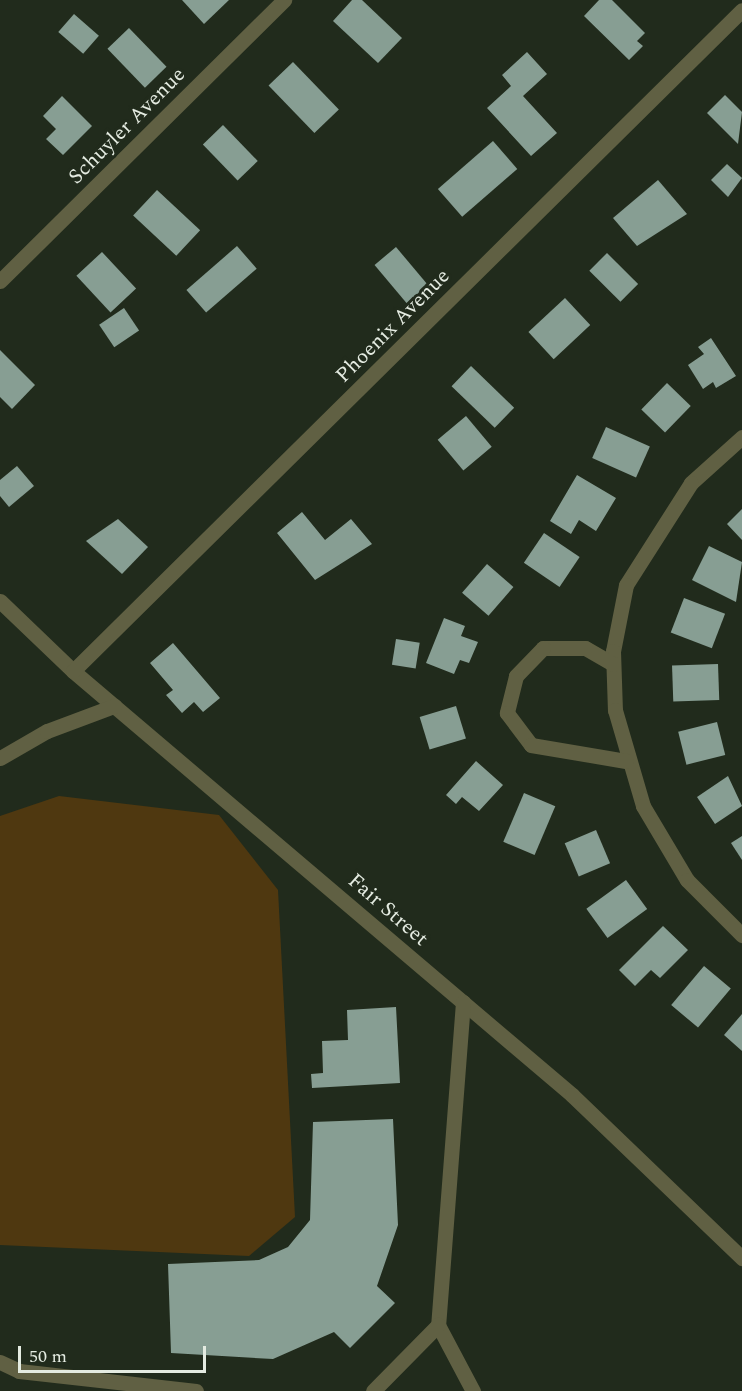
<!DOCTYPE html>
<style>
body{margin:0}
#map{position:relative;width:742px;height:1391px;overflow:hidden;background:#212b1c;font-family:Spectral,serif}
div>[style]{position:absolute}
.green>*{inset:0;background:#4f3810}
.building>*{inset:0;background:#879e93;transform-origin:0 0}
.minor>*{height:15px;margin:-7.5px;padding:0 7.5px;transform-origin:7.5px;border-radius:7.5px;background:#606043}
span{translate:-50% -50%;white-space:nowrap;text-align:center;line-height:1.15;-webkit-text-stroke:6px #212b1c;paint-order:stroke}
.street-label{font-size:21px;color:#e4ebe1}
.scale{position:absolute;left:18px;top:1346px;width:188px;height:27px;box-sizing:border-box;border:3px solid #e4ebe1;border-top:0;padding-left:8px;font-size:18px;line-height:21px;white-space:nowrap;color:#e4ebe1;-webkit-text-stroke:4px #212b1c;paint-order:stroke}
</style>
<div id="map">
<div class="green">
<div style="clip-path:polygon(59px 796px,219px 815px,278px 890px,295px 1217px,249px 1256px,0 1245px,0 816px)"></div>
</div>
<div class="building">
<div style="clip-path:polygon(182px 0,229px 0,204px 24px)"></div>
<div style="clip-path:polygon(352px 0,362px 0,402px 38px,378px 63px,333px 21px)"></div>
<div style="clip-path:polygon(599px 0,612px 0,645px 33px,637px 41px,643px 46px,629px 60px,584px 16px)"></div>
<div style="left:74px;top:14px;width:33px;height:24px;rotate:41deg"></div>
<div style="left:129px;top:28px;width:54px;height:30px;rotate:46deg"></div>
<div style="clip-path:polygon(527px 52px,547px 74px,523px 96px,557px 133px,531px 156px,487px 108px,511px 86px,502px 75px)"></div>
<div style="left:293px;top:62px;width:66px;height:34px;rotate:46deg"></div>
<div style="clip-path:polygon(725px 95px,742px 112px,738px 144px,707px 113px)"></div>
<div style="clip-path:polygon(62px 96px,92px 126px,63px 155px,46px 139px,56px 129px,43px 116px)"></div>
<div style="left:223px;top:125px;width:50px;height:28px;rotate:46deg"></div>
<div style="left:493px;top:141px;width:37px;height:73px;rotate:49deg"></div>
<div style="clip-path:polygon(727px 164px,742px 178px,728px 197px,711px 180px)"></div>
<div style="clip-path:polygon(658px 180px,687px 214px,637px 246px,613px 218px)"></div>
<div style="left:157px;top:190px;width:59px;height:35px;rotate:43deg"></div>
<div style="left:237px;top:246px;width:30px;height:67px;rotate:49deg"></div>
<div style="left:396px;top:247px;width:50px;height:28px;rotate:50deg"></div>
<div style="left:102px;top:252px;width:50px;height:35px;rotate:47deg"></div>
<div style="left:607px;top:253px;width:44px;height:25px;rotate:45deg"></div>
<div style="left:565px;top:298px;width:37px;height:50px;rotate:47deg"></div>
<div style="left:124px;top:308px;width:27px;height:30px;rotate:56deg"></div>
<div style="clip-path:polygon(711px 338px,736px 376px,716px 388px,713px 382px,703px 389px,688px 365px,704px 354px,698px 347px)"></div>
<div style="clip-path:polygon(0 350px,35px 385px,12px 409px,0 397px)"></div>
<div style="left:471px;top:366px;width:60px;height:28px;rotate:44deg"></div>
<div style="left:667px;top:383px;width:33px;height:37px;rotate:44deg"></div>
<div style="left:466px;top:416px;width:40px;height:37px;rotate:50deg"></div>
<div style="left:606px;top:427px;width:48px;height:34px;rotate:24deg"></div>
<div style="clip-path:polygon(17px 466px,34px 486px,9px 507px,0 496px,0 480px)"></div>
<div style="clip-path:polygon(577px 475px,616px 498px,596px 531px,579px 520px,571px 534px,550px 521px)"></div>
<div style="clip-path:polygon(742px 509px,742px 540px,727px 524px)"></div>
<div style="clip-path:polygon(302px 512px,325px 540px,351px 519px,372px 544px,315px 580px,277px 533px)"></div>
<div style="clip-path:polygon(118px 519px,148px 547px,122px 574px,86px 541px)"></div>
<div style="left:544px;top:533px;width:43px;height:36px;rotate:34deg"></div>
<div style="clip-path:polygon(709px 546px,742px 562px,736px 602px,692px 580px)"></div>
<div style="left:487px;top:564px;width:35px;height:38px;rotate:41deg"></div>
<div style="left:684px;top:598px;width:44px;height:37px;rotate:21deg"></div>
<div style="clip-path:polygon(444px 618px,465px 626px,461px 636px,478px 642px,469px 663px,460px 660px,454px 674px,426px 663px)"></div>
<div style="left:396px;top:639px;width:24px;height:26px;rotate:9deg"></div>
<div style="clip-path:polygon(173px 643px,220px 698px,203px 712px,194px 702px,182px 713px,166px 695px,173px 690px,150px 663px)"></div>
<div style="left:718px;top:664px;width:36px;height:46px;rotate:88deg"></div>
<div style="left:456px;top:706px;width:34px;height:38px;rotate:73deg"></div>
<div style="left:717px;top:722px;width:34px;height:40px;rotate:76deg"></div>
<div style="clip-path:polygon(476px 761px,503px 785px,479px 811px,462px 797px,456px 804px,446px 795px)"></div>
<div style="clip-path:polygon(728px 776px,742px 806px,715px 824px,697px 797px)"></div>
<div style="left:524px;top:793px;width:34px;height:53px;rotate:23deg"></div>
<div style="left:596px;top:830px;width:36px;height:34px;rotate:67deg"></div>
<div style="clip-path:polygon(742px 836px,742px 860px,731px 843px)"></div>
<div style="left:626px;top:880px;width:36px;height:49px;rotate:54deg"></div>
<div style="clip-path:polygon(663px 926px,688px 950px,660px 978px,651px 970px,635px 986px,619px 970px)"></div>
<div style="left:704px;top:966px;width:35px;height:51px;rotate:40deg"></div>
<div style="clip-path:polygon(396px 1007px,400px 1083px,312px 1088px,311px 1074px,323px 1073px,322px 1041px,348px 1040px,347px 1010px)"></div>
<div style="clip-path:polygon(742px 1014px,742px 1051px,724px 1035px)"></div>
<div style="clip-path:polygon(393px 1119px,398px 1225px,377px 1286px,395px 1303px,350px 1348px,334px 1332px,273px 1359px,171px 1353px,168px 1264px,259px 1260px,288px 1247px,310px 1220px,313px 1122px)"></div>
</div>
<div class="minor">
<div style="left:0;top:281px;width:400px;rotate:-44.7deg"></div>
<div style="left:742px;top:437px;width:69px;rotate:138deg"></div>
<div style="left:691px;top:483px;width:121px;rotate:122.5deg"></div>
<div style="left:626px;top:585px;width:67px;rotate:101.1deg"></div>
<div style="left:613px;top:651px;width:59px;rotate:88.1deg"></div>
<div style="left:615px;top:710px;width:100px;rotate:73.7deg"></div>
<div style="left:643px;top:806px;width:86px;rotate:59.3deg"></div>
<div style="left:687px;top:880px;width:78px;rotate:45deg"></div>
<div style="left:0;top:601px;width:101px;rotate:43.8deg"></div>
<div style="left:73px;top:671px;width:655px;rotate:40.35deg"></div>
<div style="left:572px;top:1095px;width:236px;rotate:43.8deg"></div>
<div style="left:613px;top:664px;width:32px;rotate:-150deg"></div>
<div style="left:585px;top:648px;width:42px;rotate:180deg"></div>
<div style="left:543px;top:648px;width:39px;rotate:134deg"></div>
<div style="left:516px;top:676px;width:38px;rotate:104deg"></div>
<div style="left:507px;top:713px;width:40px;rotate:53deg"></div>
<div style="left:531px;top:745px;width:96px;rotate:9.6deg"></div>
<div style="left:73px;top:671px;width:940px;rotate:-44.66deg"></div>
<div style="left:0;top:758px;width:54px;rotate:-29.9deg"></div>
<div style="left:47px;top:731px;width:72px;rotate:-20.5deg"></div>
<div style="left:463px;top:1002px;width:324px;rotate:94.4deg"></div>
<div style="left:438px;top:1325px;width:75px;rotate:62.1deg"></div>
<div style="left:0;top:1362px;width:21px;rotate:25deg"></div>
<div style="left:19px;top:1371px;width:178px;rotate:6.4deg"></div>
<div style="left:373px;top:1391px;width:93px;rotate:-45.4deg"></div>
</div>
<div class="street-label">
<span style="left:127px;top:126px;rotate:-45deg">Schuyler Avenue</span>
<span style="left:393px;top:326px;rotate:-45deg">Phoenix Avenue</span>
<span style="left:388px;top:910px;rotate:41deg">Fair Street</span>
</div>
<div class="scale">50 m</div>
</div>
